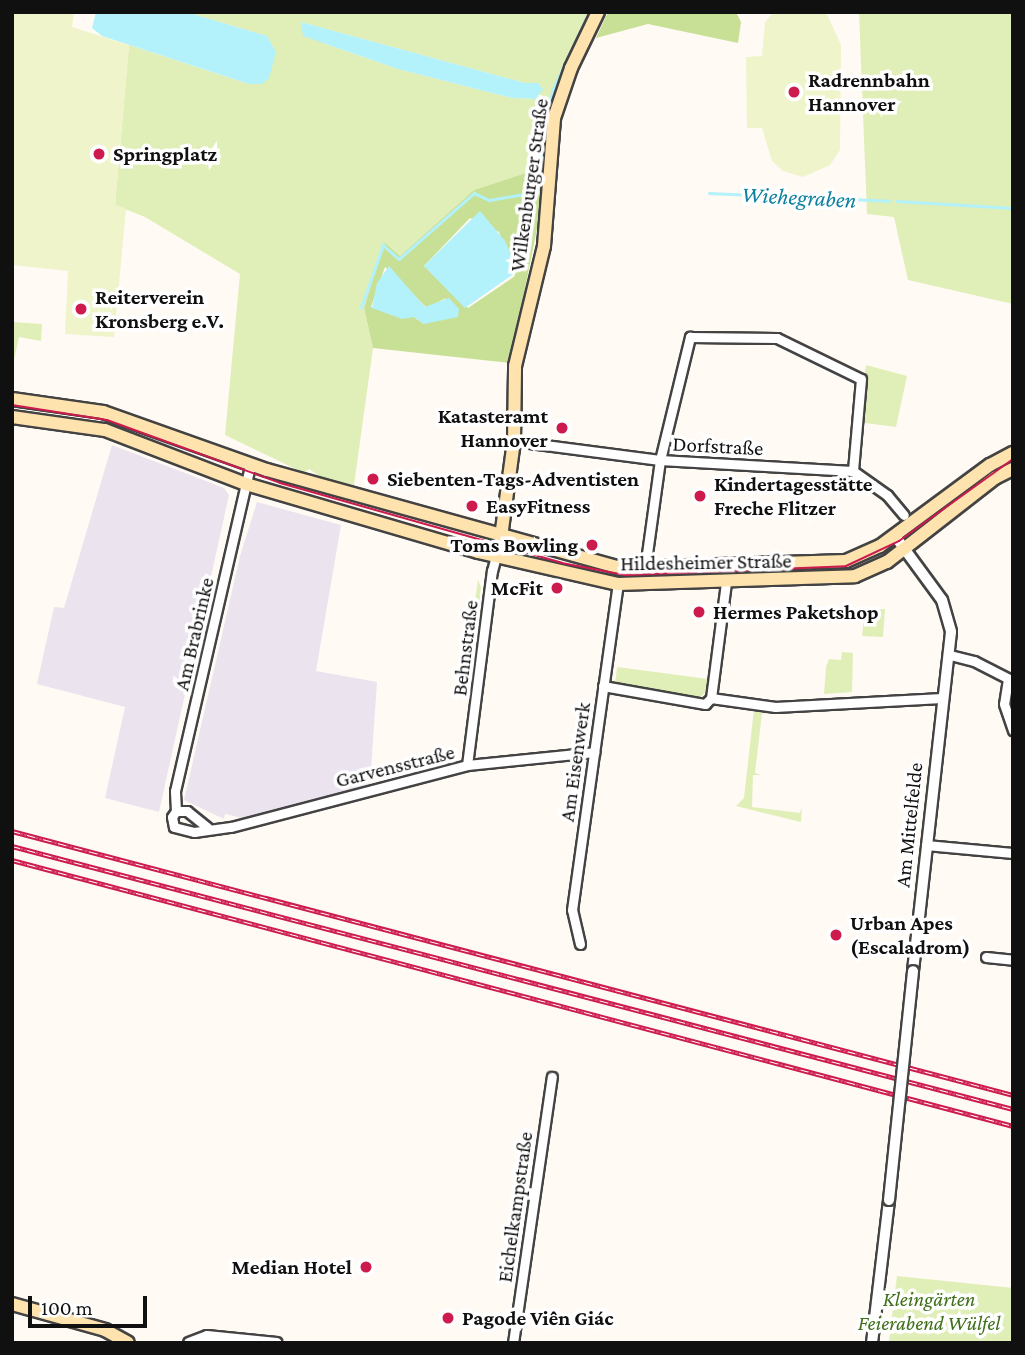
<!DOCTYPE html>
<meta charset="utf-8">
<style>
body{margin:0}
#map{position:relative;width:1025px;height:1355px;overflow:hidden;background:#fffaf3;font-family:"Crimson Pro",serif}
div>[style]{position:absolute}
.industrial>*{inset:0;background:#ebe4ef}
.green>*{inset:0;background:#e0eeb8}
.forest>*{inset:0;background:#c8e096}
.pitch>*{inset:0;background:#eff4cb}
.water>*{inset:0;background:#b3f1fb}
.stream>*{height:2.5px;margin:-1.25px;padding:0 1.25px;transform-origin:1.25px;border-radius:1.25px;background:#b3f1fb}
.roads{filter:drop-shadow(2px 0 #434343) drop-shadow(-2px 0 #434343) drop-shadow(0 2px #434343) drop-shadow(0 -2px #434343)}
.minor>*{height:9px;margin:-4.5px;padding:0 4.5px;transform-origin:4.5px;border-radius:4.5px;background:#fff}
.tertiary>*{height:10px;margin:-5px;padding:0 5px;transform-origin:5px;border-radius:5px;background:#fff}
.secondary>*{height:12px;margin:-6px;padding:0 6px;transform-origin:6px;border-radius:6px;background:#ffe3ae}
.tram>*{height:2px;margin:-1px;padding:0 1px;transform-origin:1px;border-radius:1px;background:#cd1b4d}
.rail>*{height:5px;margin-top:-2.5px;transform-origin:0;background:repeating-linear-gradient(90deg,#fff 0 8px,#cd1b4d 0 16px);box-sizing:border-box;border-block:2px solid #cd1b4d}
.bridges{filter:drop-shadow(2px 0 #434343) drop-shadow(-2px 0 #434343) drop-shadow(0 2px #434343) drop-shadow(0 -2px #434343)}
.tertiary-bridge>*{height:10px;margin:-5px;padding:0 5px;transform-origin:5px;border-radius:5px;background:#fff}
.dots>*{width:19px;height:19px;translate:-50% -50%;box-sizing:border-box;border:4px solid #fff;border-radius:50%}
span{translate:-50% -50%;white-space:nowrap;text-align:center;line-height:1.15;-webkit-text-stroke:7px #fff;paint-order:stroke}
.poi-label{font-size:21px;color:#101010;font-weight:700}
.left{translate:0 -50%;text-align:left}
.right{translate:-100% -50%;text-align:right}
.street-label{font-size:21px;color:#101010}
.park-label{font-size:21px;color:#3f6f19;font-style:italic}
.water-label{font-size:23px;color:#0d819e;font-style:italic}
.frame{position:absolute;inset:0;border:14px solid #101010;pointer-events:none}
.scale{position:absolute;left:28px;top:1296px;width:119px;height:32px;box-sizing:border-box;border:4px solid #101010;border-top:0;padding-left:9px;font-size:21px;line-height:24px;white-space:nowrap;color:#101010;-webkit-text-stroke:5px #fff;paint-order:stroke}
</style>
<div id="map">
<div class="industrial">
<div style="clip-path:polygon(112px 445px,224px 488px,229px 495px,159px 812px,105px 798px,125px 707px,37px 684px,54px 607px,64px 608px)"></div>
<div style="clip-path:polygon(257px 502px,341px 525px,316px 671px,377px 682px,370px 784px,266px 814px,242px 818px,225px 814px,224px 819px,184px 800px,240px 556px)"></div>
</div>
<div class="green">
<div style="clip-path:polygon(evenodd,186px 12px,598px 12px,584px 39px,544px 167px,474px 190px,400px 256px,384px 242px,364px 308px,373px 348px,354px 485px,322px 478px,309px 469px,304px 473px,225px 435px,240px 274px,145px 217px,115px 205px,129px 45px,249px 84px,267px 36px,186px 12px,301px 22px,525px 83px,538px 83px,542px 89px,536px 99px,512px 98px,398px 69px,326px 44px,301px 22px)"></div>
<div style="clip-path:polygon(859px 12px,1013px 12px,1013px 304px,908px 280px,894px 217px,867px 214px)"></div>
<div style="clip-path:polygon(12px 322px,42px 324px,41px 341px,19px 337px,14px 360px)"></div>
<div style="clip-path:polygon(866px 365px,907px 376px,896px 427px,857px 422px)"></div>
<div style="clip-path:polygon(478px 580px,481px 587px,472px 673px,461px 673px,458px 670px,465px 670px)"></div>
<div style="clip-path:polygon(885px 609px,883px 637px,862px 636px,865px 610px)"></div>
<div style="clip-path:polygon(842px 652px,853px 653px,852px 692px,824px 694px,826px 667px,829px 659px,841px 660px)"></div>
<div style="clip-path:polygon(617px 667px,708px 679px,706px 691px,698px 700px,615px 686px)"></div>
<div style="clip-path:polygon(754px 709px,773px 714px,762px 713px,755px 773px,761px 775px,753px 775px,752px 807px,800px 813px,802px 807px,801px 822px,736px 806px,744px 798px)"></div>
<div style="clip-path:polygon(897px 1276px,1013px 1288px,1013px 1343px,889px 1341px)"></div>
</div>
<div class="forest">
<div style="clip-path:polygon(608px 12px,736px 12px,741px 22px,738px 43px,648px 24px,596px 38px)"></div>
<div style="clip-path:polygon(evenodd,544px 167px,540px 214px,510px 363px,373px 348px,364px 308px,384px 242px,400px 256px,474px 190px,544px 167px,470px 218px,499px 232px,515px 276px,468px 308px,424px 266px,470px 218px,544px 167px,385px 267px,427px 308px,446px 298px,424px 324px,414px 317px,371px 307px,385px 267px)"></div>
</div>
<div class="pitch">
<div style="clip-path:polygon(12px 12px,74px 12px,72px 27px,129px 45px,115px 205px,126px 209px,114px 337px,65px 334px,68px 271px,12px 265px)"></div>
<div style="clip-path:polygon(774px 12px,826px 12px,841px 45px,840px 150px,830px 165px,803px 177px,783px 171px,772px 161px,762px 128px,747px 128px,746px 57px,762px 56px,765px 22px)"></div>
</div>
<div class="water">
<div style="clip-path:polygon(96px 12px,186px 12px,267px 36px,276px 52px,269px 78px,262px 84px,249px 84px,102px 36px,92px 28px)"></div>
<div style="clip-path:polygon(301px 22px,525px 83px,538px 83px,543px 89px,536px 99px,512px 98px,398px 69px,303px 36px)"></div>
<div style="clip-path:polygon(480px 211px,505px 241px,518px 271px,465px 308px,424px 266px)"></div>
<div style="clip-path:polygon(389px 266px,425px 307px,449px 298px,459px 309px,458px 317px,424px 324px,414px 317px,402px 319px,372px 308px,377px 283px)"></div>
</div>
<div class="stream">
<div style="left:535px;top:192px;width:102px;rotate:-80.4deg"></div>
<div style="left:552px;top:91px;width:87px;rotate:-64.9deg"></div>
<div style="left:709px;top:193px;width:180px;rotate:2.5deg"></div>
<div style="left:897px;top:201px;width:116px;rotate:3.5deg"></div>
<div style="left:361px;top:308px;width:67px;rotate:-70.8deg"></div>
<div style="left:383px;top:245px;width:21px;rotate:41deg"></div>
<div style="left:399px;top:259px;width:100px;rotate:-41.3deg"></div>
<div style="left:474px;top:193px;width:17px;rotate:25deg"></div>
<div style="left:489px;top:200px;width:54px;rotate:-9.6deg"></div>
</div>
<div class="roads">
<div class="minor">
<div style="left:514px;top:441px;width:147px;rotate:7.4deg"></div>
<div style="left:660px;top:460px;width:193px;rotate:3.3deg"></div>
<div style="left:853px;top:471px;width:42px;rotate:35.2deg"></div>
<div style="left:887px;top:495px;width:26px;rotate:50deg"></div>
<div style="left:645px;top:568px;width:109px;rotate:-82.1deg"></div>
<div style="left:660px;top:460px;width:127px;rotate:-76.3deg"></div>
<div style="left:690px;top:337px;width:87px;rotate:0.7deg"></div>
<div style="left:777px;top:338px;width:93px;rotate:26deg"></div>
<div style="left:861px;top:379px;width:92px;rotate:95deg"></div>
<div style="left:950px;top:655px;width:25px;rotate:14deg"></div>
<div style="left:974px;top:661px;width:44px;rotate:27.1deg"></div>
<div style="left:1008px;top:679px;width:25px;rotate:99deg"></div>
<div style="left:1004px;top:704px;width:28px;rotate:71deg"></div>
<div style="left:603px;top:686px;width:104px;rotate:10deg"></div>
<div style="left:705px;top:704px;width:8px;rotate:-45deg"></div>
<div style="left:711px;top:698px;width:65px;rotate:8deg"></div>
<div style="left:775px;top:707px;width:167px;rotate:-3.1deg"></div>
<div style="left:711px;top:698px;width:117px;rotate:-82.6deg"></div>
<div style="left:467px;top:765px;width:196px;rotate:-82.7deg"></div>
<div style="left:492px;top:571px;width:35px;rotate:-75deg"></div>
<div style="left:176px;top:811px;width:7px;rotate:124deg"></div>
<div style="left:172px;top:817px;width:10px;rotate:79deg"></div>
<div style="left:174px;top:827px;width:21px;rotate:14deg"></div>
<div style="left:194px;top:832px;width:37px;rotate:-8deg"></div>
<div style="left:231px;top:827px;width:244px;rotate:-14.7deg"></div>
<div style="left:467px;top:765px;width:128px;rotate:-5.8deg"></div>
<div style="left:176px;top:811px;width:20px;rotate:-93deg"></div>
<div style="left:175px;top:791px;width:335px;rotate:-77deg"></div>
<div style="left:176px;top:811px;width:11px"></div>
<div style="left:187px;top:811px;width:26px;rotate:39deg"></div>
<div style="left:926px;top:845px;width:87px;rotate:5.3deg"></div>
<div style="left:580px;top:944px;width:35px;rotate:-103deg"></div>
<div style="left:572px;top:910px;width:329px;rotate:-82deg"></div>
<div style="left:986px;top:957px;width:27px;rotate:6deg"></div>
<div style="left:513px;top:1343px;width:269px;rotate:-81.7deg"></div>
</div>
<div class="tertiary">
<div style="left:895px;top:536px;width:79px;rotate:53.7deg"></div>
<div style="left:942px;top:600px;width:33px;rotate:74deg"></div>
<div style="left:951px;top:632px;width:341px;rotate:96.4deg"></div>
<div style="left:189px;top:1343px;width:19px;rotate:-21deg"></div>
<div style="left:207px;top:1336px;width:70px;rotate:5.7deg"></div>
<div style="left:872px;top:1343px;width:144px;rotate:-83.2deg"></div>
</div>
<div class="secondary">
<div style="left:12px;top:399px;width:92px;rotate:8.1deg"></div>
<div style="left:103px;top:412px;width:174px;rotate:19.5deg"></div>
<div style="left:267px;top:470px;width:367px;rotate:15.5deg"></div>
<div style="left:621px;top:568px;width:225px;rotate:-1.8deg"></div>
<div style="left:846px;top:561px;width:37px;rotate:-24deg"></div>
<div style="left:880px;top:546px;width:137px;rotate:-36.4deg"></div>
<div style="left:990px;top:465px;width:26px;rotate:-28deg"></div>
<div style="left:12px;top:417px;width:94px;rotate:8deg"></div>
<div style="left:105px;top:430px;width:151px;rotate:21deg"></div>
<div style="left:246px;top:484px;width:242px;rotate:16.3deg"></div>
<div style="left:478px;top:552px;width:144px;rotate:12.9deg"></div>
<div style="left:618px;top:584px;width:237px;rotate:-1.9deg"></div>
<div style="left:855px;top:576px;width:35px;rotate:-24deg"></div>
<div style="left:887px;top:562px;width:137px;rotate:-37.9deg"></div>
<div style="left:995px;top:478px;width:20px;rotate:-27deg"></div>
<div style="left:501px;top:537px;width:97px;rotate:-82.3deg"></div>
<div style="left:514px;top:441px;width:75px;rotate:-89.2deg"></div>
<div style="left:515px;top:366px;width:123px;rotate:-76.4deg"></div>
<div style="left:544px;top:246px;width:128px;rotate:-85.5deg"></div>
<div style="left:554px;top:118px;width:53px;rotate:-71.2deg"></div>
<div style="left:571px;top:68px;width:62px;rotate:-64.3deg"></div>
<div style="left:12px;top:1304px;width:97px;rotate:15.6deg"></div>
<div style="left:105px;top:1330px;width:26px;rotate:29deg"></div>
</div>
</div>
<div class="tram">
<div style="left:12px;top:405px;width:96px;rotate:9deg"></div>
<div style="left:107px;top:420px;width:184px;rotate:20deg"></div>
<div style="left:280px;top:483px;width:293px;rotate:15.8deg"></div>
<div style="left:562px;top:563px;width:64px;rotate:10.8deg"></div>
<div style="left:625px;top:575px;width:221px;rotate:-2.3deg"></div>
<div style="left:846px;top:566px;width:59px;rotate:-25.3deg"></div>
<div style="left:899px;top:541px;width:140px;rotate:-35.7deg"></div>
</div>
<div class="rail">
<div style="left:12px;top:831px;width:1035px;rotate:14.77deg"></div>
<div style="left:12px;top:846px;width:1035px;rotate:14.72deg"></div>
<div style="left:12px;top:860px;width:1036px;rotate:14.88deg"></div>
</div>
<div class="bridges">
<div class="tertiary-bridge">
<div style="left:889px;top:1200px;width:230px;rotate:-84deg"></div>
</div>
</div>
<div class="dots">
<div style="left:794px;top:92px;background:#cd1b4d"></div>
<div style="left:99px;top:154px;background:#cd1b4d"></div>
<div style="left:81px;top:309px;background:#cd1b4d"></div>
<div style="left:562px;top:428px;background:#cd1b4d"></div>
<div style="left:373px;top:479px;background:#cd1b4d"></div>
<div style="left:700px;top:496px;background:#cd1b4d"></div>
<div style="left:472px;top:506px;background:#cd1b4d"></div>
<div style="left:592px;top:545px;background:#cd1b4d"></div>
<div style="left:557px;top:588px;background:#cd1b4d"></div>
<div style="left:699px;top:612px;background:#cd1b4d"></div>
<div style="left:836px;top:935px;background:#cd1b4d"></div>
<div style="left:366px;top:1267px;background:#cd1b4d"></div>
<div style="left:448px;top:1318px;background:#cd1b4d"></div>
</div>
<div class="poi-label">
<span class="left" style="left:808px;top:92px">Radrennbahn<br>Hannover</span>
<span class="left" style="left:113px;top:154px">Springplatz</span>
<span class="left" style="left:95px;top:309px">Reiterverein<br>Kronsberg e.V.</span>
<span class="right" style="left:548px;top:428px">Katasteramt<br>Hannover</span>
<span class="left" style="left:387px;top:479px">Siebenten-Tags-Adventisten</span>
<span class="left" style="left:714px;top:496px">Kindertagesstätte<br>Freche Flitzer</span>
<span class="left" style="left:486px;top:506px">EasyFitness</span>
<span class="right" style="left:578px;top:545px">Toms Bowling</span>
<span class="right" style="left:543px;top:588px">McFit</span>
<span class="left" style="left:713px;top:612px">Hermes Paketshop</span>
<span class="left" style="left:850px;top:935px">Urban Apes<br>(Escaladrom)</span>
<span class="right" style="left:352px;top:1267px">Median Hotel</span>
<span class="left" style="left:462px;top:1318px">Pagode Viên Giác</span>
</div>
<div class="street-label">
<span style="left:529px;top:185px;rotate:-82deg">Wilkenburger Straße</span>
<span style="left:718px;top:446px;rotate:3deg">Dorfstraße</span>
<span style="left:706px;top:562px;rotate:-1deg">Hildesheimer Straße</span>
<span style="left:194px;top:634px;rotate:-77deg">Am Brabrinke</span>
<span style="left:465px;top:648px;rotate:-83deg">Behnstraße</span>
<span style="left:575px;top:762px;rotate:-82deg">Am Eisenwerk</span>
<span style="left:395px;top:766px;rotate:-14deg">Garvensstraße</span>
<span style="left:909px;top:825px;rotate:-84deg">Am Mittelfelde</span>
<span style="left:515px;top:1207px;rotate:-82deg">Eichelkampstraße</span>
</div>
<div class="park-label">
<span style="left:929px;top:1311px">Kleingärten<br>Feierabend Wülfel</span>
</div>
<div class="water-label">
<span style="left:799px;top:197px;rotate:3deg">Wiehegraben</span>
</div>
<div class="frame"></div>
<div class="scale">100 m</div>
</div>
